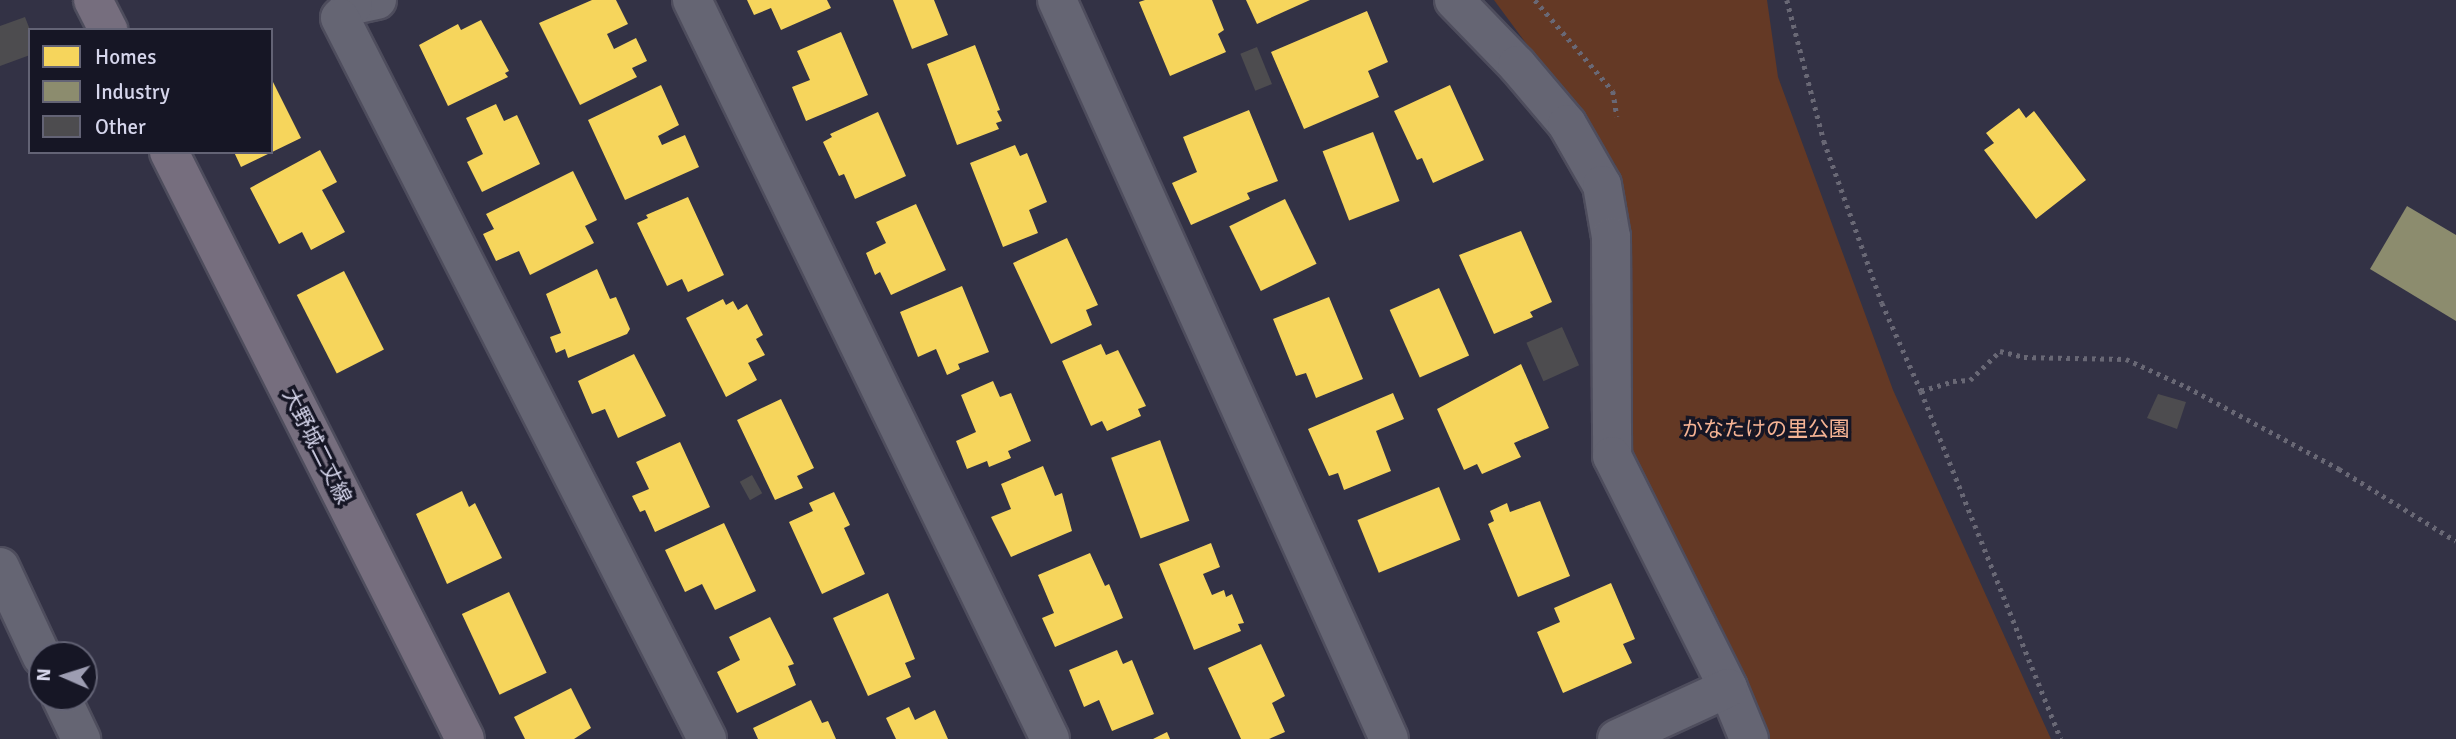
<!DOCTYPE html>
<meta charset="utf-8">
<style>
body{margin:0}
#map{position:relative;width:2456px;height:739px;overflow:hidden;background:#333245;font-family:Signika,"Noto Sans JP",sans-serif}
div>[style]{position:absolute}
.green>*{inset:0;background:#643925}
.homes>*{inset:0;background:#f6d55c;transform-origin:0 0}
.industry>*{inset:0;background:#8c8c6e}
.building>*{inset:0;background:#4d4c4f;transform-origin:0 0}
.path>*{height:4.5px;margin-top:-2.25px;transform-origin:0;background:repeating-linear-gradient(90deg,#696875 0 3.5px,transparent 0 8.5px)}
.roads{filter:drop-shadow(2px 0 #4e4d5d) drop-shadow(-2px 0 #4e4d5d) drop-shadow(0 2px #4e4d5d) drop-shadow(0 -2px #4e4d5d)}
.minor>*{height:38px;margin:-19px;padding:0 19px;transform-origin:19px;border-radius:19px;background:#656573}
.major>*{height:38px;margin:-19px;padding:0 19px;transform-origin:19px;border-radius:19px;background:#766e7e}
span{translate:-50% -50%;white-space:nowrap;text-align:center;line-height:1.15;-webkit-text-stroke:7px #161625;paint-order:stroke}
.park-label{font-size:21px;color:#f5b394}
.street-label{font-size:21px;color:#d6d6ec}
.legend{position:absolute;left:28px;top:28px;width:245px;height:126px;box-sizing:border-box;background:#161625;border:2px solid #636375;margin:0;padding:9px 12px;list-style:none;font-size:21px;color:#d6d6ec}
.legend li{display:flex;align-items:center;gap:14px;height:35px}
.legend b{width:35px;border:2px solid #636375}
.north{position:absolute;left:28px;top:641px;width:70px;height:70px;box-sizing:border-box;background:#161625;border:2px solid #636375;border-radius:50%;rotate:273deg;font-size:19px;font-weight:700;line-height:28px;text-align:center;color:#d6d6ec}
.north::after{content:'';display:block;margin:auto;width:24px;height:32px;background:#9d9db2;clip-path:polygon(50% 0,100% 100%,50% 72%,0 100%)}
</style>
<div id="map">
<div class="green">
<div style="clip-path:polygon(1494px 0,1767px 0,1778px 77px,1893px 390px,2051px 739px,1759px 739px,1632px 455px,1629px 220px,1615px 164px)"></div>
</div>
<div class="homes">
<div style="clip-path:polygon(592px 0,616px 0,628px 24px,607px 34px,614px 49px,636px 38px,647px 61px,632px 68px,637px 77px,580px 105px,539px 23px)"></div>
<div style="clip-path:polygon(747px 0,827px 0,831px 8px,781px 30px,771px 8px,754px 15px)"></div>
<div style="clip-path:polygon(893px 0,934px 0,948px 35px,912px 49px)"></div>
<div style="clip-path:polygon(1145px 0,1212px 0,1224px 30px,1218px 34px,1226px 52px,1170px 76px,1139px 2px)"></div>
<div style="clip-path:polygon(1246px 0,1310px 0,1257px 24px)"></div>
<div style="clip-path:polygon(1367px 11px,1388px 62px,1368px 71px,1379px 97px,1304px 129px,1271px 52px)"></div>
<div style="clip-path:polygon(481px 20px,509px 71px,505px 73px,508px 77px,448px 106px,419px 45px,458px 24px,461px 30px)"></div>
<div style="clip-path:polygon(841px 32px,868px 95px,806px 121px,792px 87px,810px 80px,797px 51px)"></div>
<div style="clip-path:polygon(975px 45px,1000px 110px,997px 111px,1002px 121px,996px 123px,999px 129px,957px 145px,927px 64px)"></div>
<div style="clip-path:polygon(271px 78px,301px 138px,241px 167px,234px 152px,271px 152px)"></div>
<div style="clip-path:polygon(661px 85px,679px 125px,658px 136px,662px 145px,685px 135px,699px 167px,625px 200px,588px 120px)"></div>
<div style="clip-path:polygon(1450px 85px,1484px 160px,1433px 183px,1422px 158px,1417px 160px,1394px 111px)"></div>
<div style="clip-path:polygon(496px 104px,504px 121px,517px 115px,540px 164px,482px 192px,467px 162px,483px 154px,466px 118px)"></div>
<div style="clip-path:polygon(2019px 108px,2026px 118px,2034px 111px,2086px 180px,2036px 219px,1984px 150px,1994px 143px,1986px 133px)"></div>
<div style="clip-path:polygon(1249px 110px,1278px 181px,1247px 193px,1250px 199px,1191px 225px,1172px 183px,1197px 172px,1183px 137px)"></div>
<div style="clip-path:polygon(878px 112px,906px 176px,855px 199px,844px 174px,839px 176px,823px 142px,832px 137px,830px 134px)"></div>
<div style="left:1373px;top:132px;width:74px;height:54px;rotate:69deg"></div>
<div style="clip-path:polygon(1015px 145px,1020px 156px,1027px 153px,1047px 202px,1029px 210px,1038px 233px,1003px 247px,970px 163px)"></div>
<div style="clip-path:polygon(320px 150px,337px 182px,322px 190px,345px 232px,311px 250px,302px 232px,279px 244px,250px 188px)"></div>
<div style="clip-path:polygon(573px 171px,597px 220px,585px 226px,594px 243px,530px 275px,519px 251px,496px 261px,483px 234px,494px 229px,486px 214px)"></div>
<div style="clip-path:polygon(688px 197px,724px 275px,688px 292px,682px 279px,667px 286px,637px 223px,648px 218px,646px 215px)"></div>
<div style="left:1285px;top:199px;width:72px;height:62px;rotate:64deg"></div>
<div style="clip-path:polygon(916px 204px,946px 270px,891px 295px,880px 272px,875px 275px,866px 253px,886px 243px,876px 222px)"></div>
<div style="clip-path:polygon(1521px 231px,1552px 302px,1530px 312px,1533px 317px,1494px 334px,1459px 255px)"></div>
<div style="clip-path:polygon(1067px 238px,1098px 305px,1086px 310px,1092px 325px,1051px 344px,1013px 263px)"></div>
<div style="clip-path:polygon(597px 269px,610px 299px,616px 297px,630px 329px,627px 334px,568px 358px,565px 349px,556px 353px,550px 337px,561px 333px,546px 294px)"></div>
<div style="left:344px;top:271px;width:88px;height:53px;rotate:63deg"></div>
<div style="clip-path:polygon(962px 286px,989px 352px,958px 364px,960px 369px,947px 375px,936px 349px,918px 357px,900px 312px)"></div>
<div style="left:1439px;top:288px;width:74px;height:54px;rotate:66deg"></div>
<div style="clip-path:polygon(1329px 297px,1363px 379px,1316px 398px,1306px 373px,1296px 376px,1273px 319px)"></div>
<div style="clip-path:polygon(723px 299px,726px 305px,733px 301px,738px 310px,747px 304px,763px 335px,756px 339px,765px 355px,748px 363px,757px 380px,726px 397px,686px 318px)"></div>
<div style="clip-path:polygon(1101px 344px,1106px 355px,1118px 350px,1146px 406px,1138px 409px,1141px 416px,1107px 431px,1102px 421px,1091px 426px,1062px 361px)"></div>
<div style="clip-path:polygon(634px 354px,666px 416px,618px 438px,605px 409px,592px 414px,578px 381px)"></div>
<div style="clip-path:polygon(1521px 364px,1549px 428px,1514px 443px,1521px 457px,1482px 474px,1477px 464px,1464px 470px,1437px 409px)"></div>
<div style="clip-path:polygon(993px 381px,1000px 397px,1011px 393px,1031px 441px,1008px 451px,1011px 458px,989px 467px,987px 461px,967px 469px,956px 441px,976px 432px,961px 395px)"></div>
<div style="clip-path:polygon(1393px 393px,1404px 419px,1376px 431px,1391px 471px,1344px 490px,1338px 473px,1329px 476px,1308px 429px)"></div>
<div style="clip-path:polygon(781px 399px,814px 468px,797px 476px,803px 488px,775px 500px,737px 420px)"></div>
<div style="left:1160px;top:440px;width:86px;height:52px;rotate:70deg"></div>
<div style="clip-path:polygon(680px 442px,710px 507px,655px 532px,645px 510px,640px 512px,632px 496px,649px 489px,636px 462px)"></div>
<div style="clip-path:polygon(1043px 466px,1055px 496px,1062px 493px,1072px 531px,1011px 557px,991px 517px,1011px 509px,1001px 484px)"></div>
<div style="left:1439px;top:487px;width:57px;height:88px;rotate:68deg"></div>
<div style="clip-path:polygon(462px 491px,469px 507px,475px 503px,502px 558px,447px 584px,416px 514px)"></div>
<div style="clip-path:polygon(834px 492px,850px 525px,844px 528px,865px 574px,822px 594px,789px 522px,813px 511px,809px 503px)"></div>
<div style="clip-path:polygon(1540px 501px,1570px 576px,1518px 597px,1488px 524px,1494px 521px,1490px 511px,1507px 503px,1510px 512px)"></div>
<div style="clip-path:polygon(724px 523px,756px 591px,715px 610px,702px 584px,685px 592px,665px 550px)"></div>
<div style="clip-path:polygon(1211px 543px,1220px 567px,1203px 574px,1212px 595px,1224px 590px,1226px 597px,1232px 594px,1244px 623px,1238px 624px,1241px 631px,1194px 650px,1159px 564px)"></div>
<div style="clip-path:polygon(1090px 553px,1105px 586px,1109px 584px,1123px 618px,1055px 647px,1042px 618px,1054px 613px,1038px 575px)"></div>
<div style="clip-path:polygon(1611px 583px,1635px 639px,1623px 644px,1632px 663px,1563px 693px,1537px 632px,1560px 622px,1554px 608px)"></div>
<div style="left:509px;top:592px;width:89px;height:52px;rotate:65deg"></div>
<div style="clip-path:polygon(888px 593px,915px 659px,905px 663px,911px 677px,868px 696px,833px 618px)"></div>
<div style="clip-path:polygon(770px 617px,794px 664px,788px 666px,796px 685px,737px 713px,717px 672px,740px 660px,729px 637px)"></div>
<div style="clip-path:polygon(1261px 644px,1285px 696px,1272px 703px,1285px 732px,1269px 739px,1241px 739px,1208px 668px)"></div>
<div style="clip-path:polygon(1117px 650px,1123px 664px,1132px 660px,1154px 714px,1112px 731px,1099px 700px,1084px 707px,1069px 670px)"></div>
<div style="clip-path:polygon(571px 688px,591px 728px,574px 739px,525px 739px,514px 717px)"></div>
<div style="clip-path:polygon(811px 700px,822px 723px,828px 721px,836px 739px,758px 739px,753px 728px)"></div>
<div style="clip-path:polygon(909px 707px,915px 720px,935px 710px,948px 739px,896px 739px,886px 718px)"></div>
<div style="clip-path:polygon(1167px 732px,1170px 739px,1153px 739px)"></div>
</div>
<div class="industry">
<div style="clip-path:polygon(2407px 206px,2456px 235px,2456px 321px,2370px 269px)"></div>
</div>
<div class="building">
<div style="clip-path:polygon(25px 17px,30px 30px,30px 55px,0 66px,0 26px)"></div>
<div style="left:1257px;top:47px;width:40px;height:18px;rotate:68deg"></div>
<div style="left:1562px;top:327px;width:42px;height:39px;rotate:66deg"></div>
<div style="clip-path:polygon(2158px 394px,2186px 402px,2177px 429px,2147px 418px)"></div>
<div style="left:752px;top:475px;width:21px;height:14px;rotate:61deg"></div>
</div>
<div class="path">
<div style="left:1535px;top:0;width:120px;rotate:49.4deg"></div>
<div style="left:1613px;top:91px;width:26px;rotate:81deg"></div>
<div style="left:1787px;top:0;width:146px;rotate:75.3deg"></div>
<div style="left:1824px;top:141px;width:172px;rotate:70.3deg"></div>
<div style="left:1882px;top:303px;width:96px;rotate:66.1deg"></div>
<div style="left:1921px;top:391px;width:34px;rotate:-17deg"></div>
<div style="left:1953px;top:381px;width:17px;rotate:-3deg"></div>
<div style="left:1970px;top:380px;width:42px;rotate:-44deg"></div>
<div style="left:2000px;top:351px;width:25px;rotate:14deg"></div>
<div style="left:2024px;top:357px;width:102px;rotate:1.1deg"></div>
<div style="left:2126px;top:359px;width:67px;rotate:24.7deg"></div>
<div style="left:2187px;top:387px;width:173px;rotate:28.3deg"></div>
<div style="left:2339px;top:469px;width:137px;rotate:31.6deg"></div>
<div style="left:1921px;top:391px;width:375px;rotate:68.1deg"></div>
</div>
<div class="roads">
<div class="minor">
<div style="left:377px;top:0;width:25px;rotate:168deg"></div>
<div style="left:353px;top:5px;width:18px;rotate:135deg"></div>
<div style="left:340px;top:18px;width:809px;rotate:63.02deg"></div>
<div style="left:692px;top:0;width:821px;rotate:64.15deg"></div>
<div style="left:1057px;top:0;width:810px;rotate:65.81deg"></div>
<div style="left:1454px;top:0;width:91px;rotate:45.9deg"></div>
<div style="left:1517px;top:65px;width:77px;rotate:49.7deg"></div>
<div style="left:1567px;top:124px;width:70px;rotate:60.2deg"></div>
<div style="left:1602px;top:185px;width:53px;rotate:80.2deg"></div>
<div style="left:1611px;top:237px;width:219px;rotate:89.7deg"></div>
<div style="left:1612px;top:456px;width:259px;rotate:63.4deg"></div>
<div style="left:1728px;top:688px;width:55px;rotate:67.6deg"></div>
<div style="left:0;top:567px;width:99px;rotate:65deg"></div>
<div style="left:61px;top:697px;width:47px;rotate:64.5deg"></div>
<div style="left:1617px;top:739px;width:122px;rotate:-24.7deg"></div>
</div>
<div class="major">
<div style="left:93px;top:0;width:34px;rotate:63deg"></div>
<div style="left:169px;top:152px;width:657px;rotate:63.24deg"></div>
</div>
</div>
<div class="park-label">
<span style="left:1766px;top:429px">かなたけの里公園</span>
</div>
<div class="street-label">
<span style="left:317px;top:446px;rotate:63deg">大野城二丈線</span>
</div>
<ul class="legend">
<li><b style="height:19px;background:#f6d55c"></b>Homes</li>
<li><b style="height:19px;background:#8c8c6e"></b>Industry</li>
<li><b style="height:19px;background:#4d4c4f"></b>Other</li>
</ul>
<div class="north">N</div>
</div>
